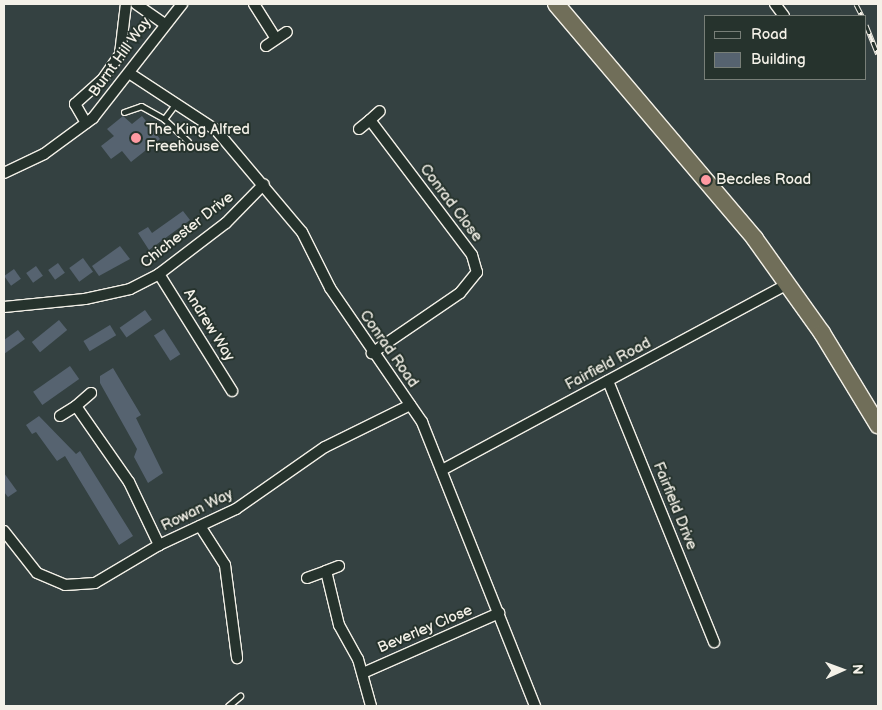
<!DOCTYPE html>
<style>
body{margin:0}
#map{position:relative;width:882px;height:710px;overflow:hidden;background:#344141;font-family:"Balsamiq Sans",sans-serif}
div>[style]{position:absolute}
.building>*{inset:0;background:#566370;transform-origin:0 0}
.roads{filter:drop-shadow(1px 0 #f4f1e8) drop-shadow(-1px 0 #f4f1e8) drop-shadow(0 1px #f4f1e8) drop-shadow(0 -1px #f4f1e8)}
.service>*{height:5px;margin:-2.5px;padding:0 2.5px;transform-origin:2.5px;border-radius:2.5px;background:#26332d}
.minor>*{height:10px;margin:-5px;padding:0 5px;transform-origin:5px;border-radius:5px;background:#26332d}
.trunk>*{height:16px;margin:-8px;padding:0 8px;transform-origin:8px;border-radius:8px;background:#706e59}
.rail>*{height:5px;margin-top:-2.5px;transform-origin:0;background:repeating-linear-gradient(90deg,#26332d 0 9px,#f4f1e8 0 18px);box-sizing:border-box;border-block:1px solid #f4f1e8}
.dots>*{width:14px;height:14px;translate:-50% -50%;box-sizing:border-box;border:2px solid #26332d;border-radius:50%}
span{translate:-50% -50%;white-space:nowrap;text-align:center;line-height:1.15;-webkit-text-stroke:4px #26332d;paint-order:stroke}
.street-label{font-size:15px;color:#f4f1e8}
.poi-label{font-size:15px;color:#f4f1e8}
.left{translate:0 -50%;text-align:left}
.frame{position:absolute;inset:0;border:5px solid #f4f1e8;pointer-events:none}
.legend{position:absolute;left:704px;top:15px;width:162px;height:65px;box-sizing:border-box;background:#26332d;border:1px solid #787f78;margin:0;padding:6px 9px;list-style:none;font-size:15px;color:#f4f1e8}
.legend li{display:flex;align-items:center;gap:10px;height:25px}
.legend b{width:25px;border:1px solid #787f78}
.north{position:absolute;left:817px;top:645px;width:50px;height:50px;-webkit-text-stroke:4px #26332d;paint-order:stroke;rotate:88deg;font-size:14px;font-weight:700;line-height:20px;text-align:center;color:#f4f1e8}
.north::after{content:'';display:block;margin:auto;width:18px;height:22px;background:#f4f1e8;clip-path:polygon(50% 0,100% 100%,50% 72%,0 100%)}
</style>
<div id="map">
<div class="building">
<div style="clip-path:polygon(123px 116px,132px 124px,142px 116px,160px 139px,131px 162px,122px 151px,111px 159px,101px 146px,114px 136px,107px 129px)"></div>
<div style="clip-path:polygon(183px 211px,190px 220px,149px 250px,138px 233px,148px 227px,152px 233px)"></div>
<div style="clip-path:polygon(120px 246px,130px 259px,99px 276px,92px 266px)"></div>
<div style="left:83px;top:258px;width:17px;height:17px;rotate:54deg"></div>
<div style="left:58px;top:263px;width:12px;height:12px;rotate:55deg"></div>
<div style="left:36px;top:266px;width:12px;height:12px;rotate:55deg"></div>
<div style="left:14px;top:269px;width:12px;height:12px;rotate:55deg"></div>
<div style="left:145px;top:310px;width:12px;height:31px;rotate:55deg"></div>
<div style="left:59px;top:320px;width:13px;height:35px;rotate:51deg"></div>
<div style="left:110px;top:325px;width:12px;height:31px;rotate:59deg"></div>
<div style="left:164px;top:329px;width:30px;height:12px;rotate:57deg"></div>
<div style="clip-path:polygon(18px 330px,25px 339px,4px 354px,4px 340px)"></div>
<div style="left:70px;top:366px;width:16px;height:45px;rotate:55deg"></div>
<div style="clip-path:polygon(113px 368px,141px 415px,136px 418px,163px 473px,148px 483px,134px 457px,137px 449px,100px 383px,100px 376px)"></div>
<div style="clip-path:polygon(39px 416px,76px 454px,80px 451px,133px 536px,119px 545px,65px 456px,57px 461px,36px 432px,32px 434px,26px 425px)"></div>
<div style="clip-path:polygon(4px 473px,17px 491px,8px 497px,4px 492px)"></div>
</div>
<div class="roads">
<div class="service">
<div style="left:124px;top:112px;width:18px;rotate:-19deg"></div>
<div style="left:141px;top:106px;width:26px;rotate:29deg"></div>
<div style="left:164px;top:119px;width:21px;rotate:-53deg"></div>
<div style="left:164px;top:119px;width:33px;rotate:43deg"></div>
<div style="left:228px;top:706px;width:16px;rotate:-40deg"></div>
</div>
<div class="minor">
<div style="left:136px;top:4px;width:33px;rotate:35deg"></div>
<div style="left:254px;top:4px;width:41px;rotate:57.8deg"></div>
<div style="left:775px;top:4px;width:15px;rotate:53deg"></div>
<div style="left:266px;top:46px;width:25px;rotate:-34deg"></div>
<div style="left:129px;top:73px;width:104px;rotate:33.2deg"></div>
<div style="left:216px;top:130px;width:133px;rotate:49.9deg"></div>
<div style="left:302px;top:232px;width:63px;rotate:63.4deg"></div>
<div style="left:330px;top:288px;width:163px;rotate:55.5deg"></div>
<div style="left:422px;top:422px;width:306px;rotate:68.3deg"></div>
<div style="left:370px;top:120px;width:13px;rotate:-42deg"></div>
<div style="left:86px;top:123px;width:22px;rotate:-120deg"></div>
<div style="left:75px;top:104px;width:36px;rotate:-42deg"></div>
<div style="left:102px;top:80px;width:32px;rotate:-55deg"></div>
<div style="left:120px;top:54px;width:50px;rotate:-83.2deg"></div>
<div style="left:359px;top:129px;width:14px;rotate:-39deg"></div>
<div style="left:370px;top:120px;width:169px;rotate:52.9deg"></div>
<div style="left:472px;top:255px;width:18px;rotate:74deg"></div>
<div style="left:477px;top:272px;width:27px;rotate:129deg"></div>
<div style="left:460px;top:293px;width:107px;rotate:145.7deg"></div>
<div style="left:4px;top:173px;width:44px;rotate:-25.4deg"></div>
<div style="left:44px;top:154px;width:61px;rotate:-36.3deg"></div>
<div style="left:93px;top:118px;width:145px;rotate:-52deg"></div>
<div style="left:159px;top:274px;width:138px;rotate:58deg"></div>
<div style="left:4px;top:307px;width:81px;rotate:-5.6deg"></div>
<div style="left:85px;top:299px;width:46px;rotate:-12.5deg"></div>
<div style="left:130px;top:289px;width:33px;rotate:-27deg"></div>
<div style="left:159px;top:274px;width:84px;rotate:-37.3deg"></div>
<div style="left:226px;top:223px;width:54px;rotate:-45.7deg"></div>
<div style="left:608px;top:381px;width:282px;rotate:67.9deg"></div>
<div style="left:76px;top:406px;width:20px;rotate:-41deg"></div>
<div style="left:60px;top:416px;width:19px;rotate:-32deg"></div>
<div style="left:76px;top:406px;width:93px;rotate:55.1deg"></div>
<div style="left:129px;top:482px;width:70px;rotate:64.5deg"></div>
<div style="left:442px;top:470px;width:393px;rotate:-28.3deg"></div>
<div style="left:200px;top:526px;width:46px;rotate:57.3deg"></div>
<div style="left:225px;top:565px;width:94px;rotate:82.6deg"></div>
<div style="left:4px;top:531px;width:53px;rotate:51.8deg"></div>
<div style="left:37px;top:573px;width:30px;rotate:23deg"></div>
<div style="left:65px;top:585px;width:30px;rotate:-4deg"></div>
<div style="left:95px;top:583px;width:74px;rotate:-30.7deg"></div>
<div style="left:159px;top:545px;width:85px;rotate:-25.1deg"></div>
<div style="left:236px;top:509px;width:108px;rotate:-34.9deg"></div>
<div style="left:325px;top:447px;width:95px;rotate:-26.3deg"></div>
<div style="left:339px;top:566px;width:14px;rotate:159deg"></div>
<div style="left:326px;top:571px;width:56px;rotate:76.5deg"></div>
<div style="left:339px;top:625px;width:39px;rotate:61deg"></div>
<div style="left:358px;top:659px;width:49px;rotate:74.5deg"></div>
<div style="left:307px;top:578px;width:20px;rotate:-20deg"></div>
<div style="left:363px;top:673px;width:149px;rotate:-23.8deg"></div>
</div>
<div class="trunk">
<div style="left:556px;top:4px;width:308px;rotate:49.7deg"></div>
<div style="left:755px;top:239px;width:115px;rotate:54.5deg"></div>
<div style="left:822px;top:333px;width:108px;rotate:58.7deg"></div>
</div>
</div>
<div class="rail">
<div style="left:856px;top:4px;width:13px;rotate:63deg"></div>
<div style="left:866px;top:25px;width:31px;rotate:68deg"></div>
</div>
<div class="dots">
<div style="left:136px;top:138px;background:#ff9aa2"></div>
<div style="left:706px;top:180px;background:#ff9aa2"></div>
</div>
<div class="street-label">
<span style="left:120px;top:57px;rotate:-54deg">Burnt Hill Way</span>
<span style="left:451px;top:203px;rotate:53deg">Conrad Close</span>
<span style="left:187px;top:230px;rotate:-38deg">Chichester Drive</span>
<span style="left:209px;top:325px;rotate:58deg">Andrew Way</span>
<span style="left:389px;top:349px;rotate:55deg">Conrad Road</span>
<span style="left:608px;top:364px;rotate:-28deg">Fairfield Road</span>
<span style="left:675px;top:506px;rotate:68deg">Fairfield Drive</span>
<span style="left:197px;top:510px;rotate:-26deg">Rowan Way</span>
<span style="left:425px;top:629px;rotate:-23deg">Beverley Close</span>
</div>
<div class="poi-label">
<span class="left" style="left:146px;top:138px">The King Alfred<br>Freehouse</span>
<span class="left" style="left:716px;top:180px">Beccles Road</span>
</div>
<div class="frame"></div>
<ul class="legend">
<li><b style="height:6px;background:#26332d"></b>Road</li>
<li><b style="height:14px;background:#566370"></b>Building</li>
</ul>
<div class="north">N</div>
</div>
